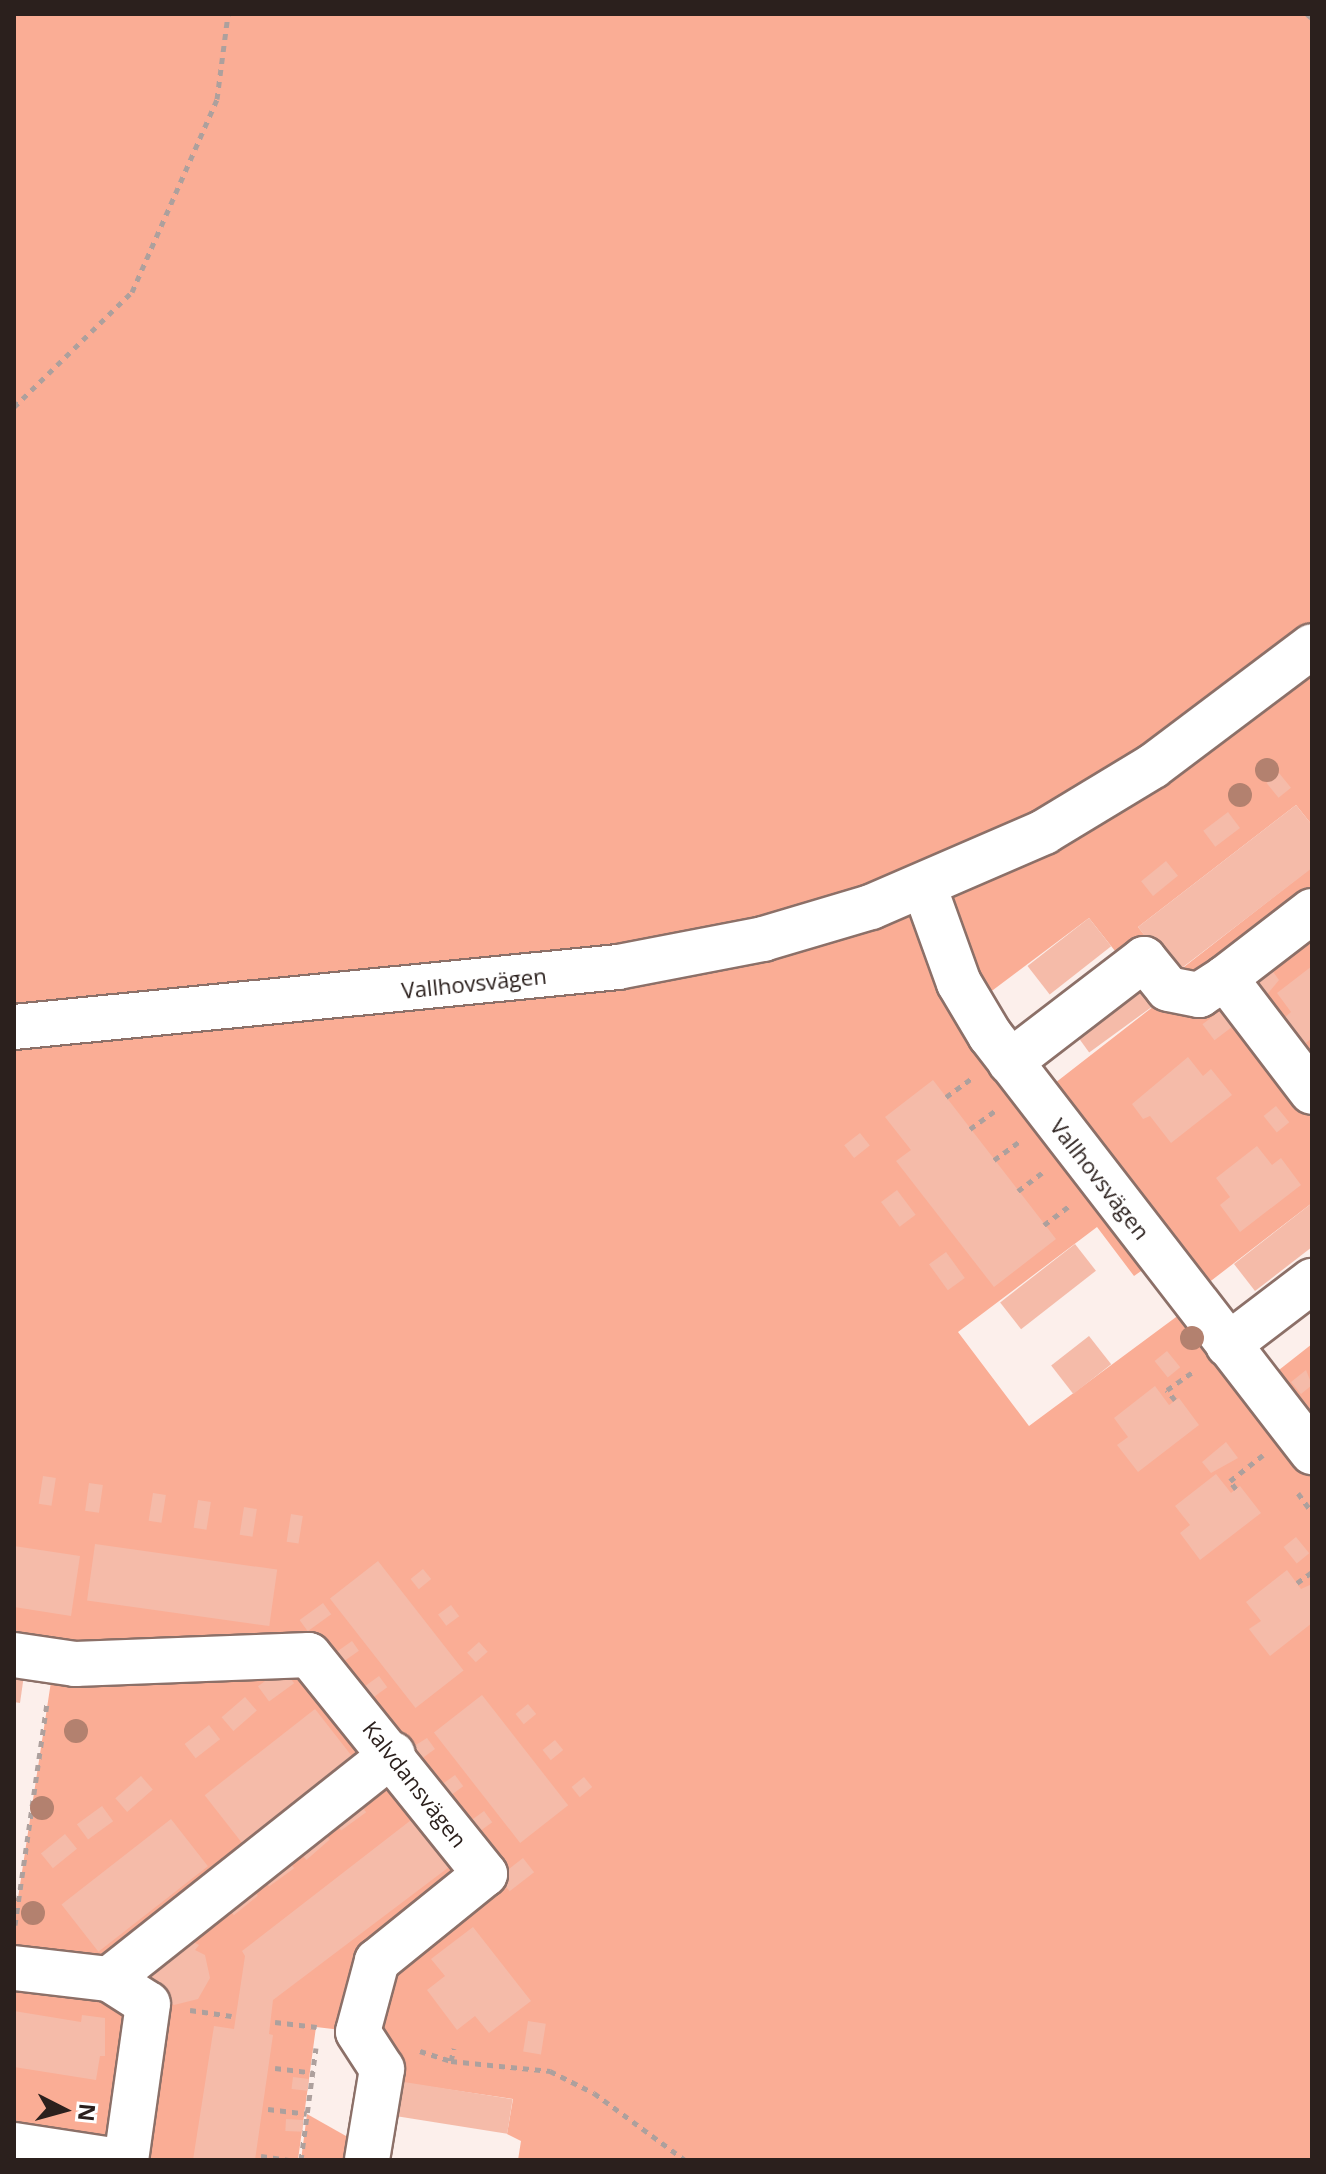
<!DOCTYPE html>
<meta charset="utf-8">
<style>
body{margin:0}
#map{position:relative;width:1326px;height:2174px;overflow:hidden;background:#fcefeb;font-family:"Open Sans",sans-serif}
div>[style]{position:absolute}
.green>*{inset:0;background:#faad95}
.building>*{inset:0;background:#f5bba9;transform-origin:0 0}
.path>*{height:5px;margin-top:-2.5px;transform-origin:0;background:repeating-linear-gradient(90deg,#ada09d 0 6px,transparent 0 12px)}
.roads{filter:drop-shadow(2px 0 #8c7068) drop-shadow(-2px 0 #8c7068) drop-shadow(0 2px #8c7068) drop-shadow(0 -2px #8c7068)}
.minor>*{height:44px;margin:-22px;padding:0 22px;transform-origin:22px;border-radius:22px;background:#fff}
.tertiary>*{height:44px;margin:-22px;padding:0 22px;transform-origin:22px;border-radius:22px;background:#fff}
.trees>*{width:24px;height:24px;margin:-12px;border-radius:50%;background:#b3816f}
span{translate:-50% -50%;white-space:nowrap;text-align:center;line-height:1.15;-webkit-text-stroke:6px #fff;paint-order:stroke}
.street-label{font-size:22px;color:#2b201d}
.frame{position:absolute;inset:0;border:16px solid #2b201d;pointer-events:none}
.north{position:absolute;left:24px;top:2070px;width:80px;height:80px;-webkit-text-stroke:6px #fff;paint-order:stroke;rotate:96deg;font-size:22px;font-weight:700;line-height:32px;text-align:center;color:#2b201d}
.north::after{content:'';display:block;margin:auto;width:28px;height:36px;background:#2b201d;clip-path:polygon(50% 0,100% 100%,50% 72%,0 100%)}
</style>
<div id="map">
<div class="green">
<div style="clip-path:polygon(evenodd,14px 14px,1312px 14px,1312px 825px,1296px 805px,1138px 927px,1175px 974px,1312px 867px,1312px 1203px,1190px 1297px,1161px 1257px,1134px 1276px,1097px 1227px,958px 1332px,1029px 1426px,1195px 1303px,1260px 1385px,1312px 1344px,1312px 2160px,518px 2160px,521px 2141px,507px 2134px,513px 2099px,404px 2083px,399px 2117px,374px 2112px,358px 2032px,316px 2027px,298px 2160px,14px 2160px,14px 1898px,18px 1898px,54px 1662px,14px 1655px,14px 14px,1089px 918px,1130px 970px,1163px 999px,1037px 1097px,985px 996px,1089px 918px)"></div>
<div style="clip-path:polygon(307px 2114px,369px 2149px,367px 2160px,301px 2160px)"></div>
</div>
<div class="building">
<div style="left:1279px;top:773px;width:19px;height:16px;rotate:51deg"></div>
<div style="clip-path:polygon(1296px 805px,1312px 825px,1312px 868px,1174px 974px,1138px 927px)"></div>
<div style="left:1228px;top:812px;width:20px;height:31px;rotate:53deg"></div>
<div style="left:1166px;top:861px;width:19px;height:32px;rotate:51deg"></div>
<div style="left:1089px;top:918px;width:36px;height:78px;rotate:52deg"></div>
<div style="clip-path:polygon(1312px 966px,1312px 1038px,1303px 1045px,1283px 1019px,1291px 1012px,1277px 993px)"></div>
<div style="clip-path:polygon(1271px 969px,1279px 980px,1260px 1003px,1247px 987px)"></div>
<div style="left:1144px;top:973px;width:32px;height:91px;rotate:54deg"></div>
<div style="left:1224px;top:1008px;width:20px;height:27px;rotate:53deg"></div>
<div style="clip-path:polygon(1188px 1057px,1203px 1076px,1211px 1069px,1232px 1095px,1171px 1143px,1150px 1116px,1143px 1119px,1132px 1104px)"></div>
<div style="clip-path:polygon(933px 1080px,1056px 1239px,994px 1287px,896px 1161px,911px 1150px,885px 1117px)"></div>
<div style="left:1276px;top:1106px;width:21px;height:16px;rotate:51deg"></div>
<div style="left:860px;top:1133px;width:16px;height:20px;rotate:52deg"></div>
<div style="clip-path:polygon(1257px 1146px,1272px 1165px,1281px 1158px,1301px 1185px,1240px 1232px,1220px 1205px,1230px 1197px,1216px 1178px)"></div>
<div style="left:897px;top:1190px;width:31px;height:20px;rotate:53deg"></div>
<div style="clip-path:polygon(1312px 1203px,1312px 1247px,1255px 1291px,1234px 1264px)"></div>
<div style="left:1075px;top:1244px;width:34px;height:95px;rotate:52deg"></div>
<div style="left:946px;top:1252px;width:32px;height:21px;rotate:54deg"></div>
<div style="left:1089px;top:1336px;width:36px;height:48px;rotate:52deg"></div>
<div style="left:1167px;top:1351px;width:21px;height:16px;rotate:51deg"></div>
<div style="clip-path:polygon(1306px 1370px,1312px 1385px,1301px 1394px,1291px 1382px)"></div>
<div style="clip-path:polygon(1155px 1386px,1169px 1405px,1179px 1398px,1199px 1425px,1138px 1472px,1117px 1445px,1128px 1437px,1114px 1418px)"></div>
<div style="clip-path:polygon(1226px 1442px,1238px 1458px,1211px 1473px,1202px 1462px)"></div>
<div style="clip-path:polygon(1216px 1474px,1231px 1493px,1240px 1486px,1261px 1513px,1200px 1560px,1180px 1533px,1190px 1525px,1175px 1506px)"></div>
<div style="left:43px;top:1476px;width:13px;height:28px;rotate:9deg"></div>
<div style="left:89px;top:1483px;width:14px;height:28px;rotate:8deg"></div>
<div style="left:153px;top:1493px;width:13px;height:28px;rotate:9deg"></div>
<div style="left:198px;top:1500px;width:13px;height:28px;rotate:9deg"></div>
<div style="left:244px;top:1507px;width:13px;height:28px;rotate:9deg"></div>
<div style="left:291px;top:1514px;width:12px;height:28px;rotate:9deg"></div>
<div style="left:1296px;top:1537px;width:21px;height:16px;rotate:51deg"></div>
<div style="left:95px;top:1544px;width:184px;height:57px;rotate:8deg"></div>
<div style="clip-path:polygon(14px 1546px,80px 1556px,71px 1616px,14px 1607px)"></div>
<div style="left:378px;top:1561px;width:139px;height:61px;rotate:52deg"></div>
<div style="left:423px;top:1569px;width:13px;height:16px;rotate:51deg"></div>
<div style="clip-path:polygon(1287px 1570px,1301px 1589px,1312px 1584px,1312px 1623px,1270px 1656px,1249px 1629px,1261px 1621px,1246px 1602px)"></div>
<div style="left:323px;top:1603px;width:14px;height:29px;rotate:54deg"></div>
<div style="left:451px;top:1605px;width:14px;height:16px;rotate:54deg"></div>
<div style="left:352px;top:1641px;width:12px;height:29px;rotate:55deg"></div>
<div style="left:479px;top:1642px;width:13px;height:16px;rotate:48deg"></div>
<div style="clip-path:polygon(14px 1666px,25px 1668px,20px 1703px,14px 1702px)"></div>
<div style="left:283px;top:1668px;width:19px;height:31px;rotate:54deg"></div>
<div style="left:379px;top:1676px;width:14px;height:28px;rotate:54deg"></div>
<div style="left:482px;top:1695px;width:140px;height:61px;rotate:52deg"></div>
<div style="left:245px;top:1697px;width:18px;height:31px;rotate:49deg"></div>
<div style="left:528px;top:1704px;width:13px;height:16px;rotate:51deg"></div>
<div style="left:315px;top:1709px;width:61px;height:140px;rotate:52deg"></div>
<div style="left:209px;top:1725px;width:18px;height:31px;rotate:52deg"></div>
<div style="clip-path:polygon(427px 1738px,435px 1749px,413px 1765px,403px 1753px)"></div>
<div style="left:555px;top:1740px;width:13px;height:16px;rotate:51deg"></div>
<div style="left:455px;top:1775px;width:14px;height:27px;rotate:54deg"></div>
<div style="left:141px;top:1776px;width:18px;height:34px;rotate:49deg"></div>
<div style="left:584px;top:1777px;width:13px;height:16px;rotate:51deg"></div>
<div style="left:355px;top:1797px;width:19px;height:31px;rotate:54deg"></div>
<div style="left:102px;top:1806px;width:19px;height:31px;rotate:54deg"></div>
<div style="clip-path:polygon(424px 1810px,461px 1858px,273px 2000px,269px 2034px,273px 2035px,255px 2160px,193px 2160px,214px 2026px,234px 2029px,245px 1956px,242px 1951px)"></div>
<div style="left:484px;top:1811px;width:14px;height:29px;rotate:54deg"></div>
<div style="left:171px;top:1819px;width:60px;height:139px;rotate:52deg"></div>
<div style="left:318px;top:1826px;width:18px;height:31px;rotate:49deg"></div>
<div style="left:65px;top:1834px;width:19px;height:31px;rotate:51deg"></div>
<div style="left:283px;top:1853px;width:19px;height:31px;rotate:54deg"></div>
<div style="left:523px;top:1858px;width:18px;height:31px;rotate:52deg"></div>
<div style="left:246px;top:1881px;width:19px;height:31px;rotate:51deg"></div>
<div style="clip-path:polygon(473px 1927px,531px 2001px,489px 2033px,475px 2016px,457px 2030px,427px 1990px,445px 1976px,431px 1959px)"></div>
<div style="clip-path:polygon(184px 1937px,199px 1945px,195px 1950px,205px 1955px,210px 1978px,198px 1999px,174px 2005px,154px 1993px,148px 1969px)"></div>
<div style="clip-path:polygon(14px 2011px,81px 2022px,82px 2015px,105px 2018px,105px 2056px,100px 2056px,96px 2080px,14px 2067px)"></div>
<div style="left:528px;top:2021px;width:18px;height:31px;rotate:9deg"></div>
<div style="left:293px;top:2077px;width:16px;height:12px;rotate:7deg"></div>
<div style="left:404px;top:2082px;width:110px;height:35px;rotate:9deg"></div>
<div style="left:286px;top:2119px;width:17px;height:12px;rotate:3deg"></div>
</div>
<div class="path">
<div style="left:1307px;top:14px;width:6px;rotate:39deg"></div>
<div style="left:14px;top:407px;width:165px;rotate:-44.3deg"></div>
<div style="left:132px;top:292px;width:211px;rotate:-66.2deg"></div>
<div style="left:217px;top:99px;width:86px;rotate:-82.6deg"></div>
<div style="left:946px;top:1097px;width:31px;rotate:-36deg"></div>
<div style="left:970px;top:1129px;width:31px;rotate:-36deg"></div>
<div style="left:994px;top:1160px;width:31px;rotate:-36deg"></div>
<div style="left:1018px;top:1191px;width:31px;rotate:-37deg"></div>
<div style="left:1044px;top:1225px;width:31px;rotate:-37deg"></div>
<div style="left:1175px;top:1400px;width:13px;rotate:-129deg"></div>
<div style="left:1167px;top:1390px;width:33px;rotate:-35deg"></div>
<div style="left:1236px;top:1489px;width:10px;rotate:-127deg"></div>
<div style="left:1230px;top:1481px;width:42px;rotate:-38.2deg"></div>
<div style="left:1298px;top:1493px;width:24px;rotate:54deg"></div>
<div style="left:1297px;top:1583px;width:19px;rotate:-36deg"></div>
<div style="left:15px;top:1925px;width:225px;rotate:-81.8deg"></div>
<div style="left:190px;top:2010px;width:42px;rotate:8.1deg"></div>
<div style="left:275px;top:2022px;width:42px;rotate:6.8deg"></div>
<div style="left:420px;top:2051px;width:33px;rotate:18deg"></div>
<div style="left:451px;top:2061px;width:100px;rotate:5.8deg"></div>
<div style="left:550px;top:2071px;width:49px;rotate:26.6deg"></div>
<div style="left:594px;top:2093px;width:113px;rotate:36.4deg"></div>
<div style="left:451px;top:2061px;width:13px;rotate:-77deg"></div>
<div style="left:275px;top:2068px;width:38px;rotate:7deg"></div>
<div style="left:268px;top:2109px;width:39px;rotate:7deg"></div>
<div style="left:261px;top:2156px;width:30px;rotate:8deg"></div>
<div style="left:301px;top:2160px;width:113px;rotate:-82.4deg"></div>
</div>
<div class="roads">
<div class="minor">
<div style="left:924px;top:886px;width:103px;rotate:70.2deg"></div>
<div style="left:959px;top:983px;width:61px;rotate:59.2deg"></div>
<div style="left:990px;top:1035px;width:527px;rotate:52.33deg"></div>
<div style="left:1312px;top:911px;width:110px;rotate:142.4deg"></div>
<div style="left:1225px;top:978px;width:143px;rotate:52.7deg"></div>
<div style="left:1010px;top:1062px;width:169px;rotate:-37.5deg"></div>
<div style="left:1144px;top:959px;width:38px;rotate:51deg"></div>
<div style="left:1168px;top:989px;width:32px;rotate:11deg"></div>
<div style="left:1199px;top:995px;width:31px;rotate:-33deg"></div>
<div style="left:1228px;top:1345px;width:106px;rotate:-37.3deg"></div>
<div style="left:14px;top:1655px;width:62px;rotate:8.4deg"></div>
<div style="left:75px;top:1664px;width:234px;rotate:-2.2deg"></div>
<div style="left:309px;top:1655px;width:281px;rotate:51.2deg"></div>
<div style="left:485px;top:1874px;width:139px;rotate:141.1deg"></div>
<div style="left:377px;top:1961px;width:73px;rotate:105deg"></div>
<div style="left:358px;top:2032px;width:44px;rotate:57deg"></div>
<div style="left:382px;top:2069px;width:92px;rotate:99.4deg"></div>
<div style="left:14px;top:1968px;width:96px;rotate:6.6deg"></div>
<div style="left:109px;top:1979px;width:46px;rotate:32.7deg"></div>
<div style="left:148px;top:2004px;width:158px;rotate:98deg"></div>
<div style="left:109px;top:1979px;width:362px;rotate:-38.4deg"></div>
<div style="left:14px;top:2145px;width:99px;rotate:8.7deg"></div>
</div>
<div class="tertiary">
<div style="left:14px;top:1027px;width:607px;rotate:-5.67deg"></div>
<div style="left:618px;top:967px;width:148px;rotate:-10.9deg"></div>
<div style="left:763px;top:939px;width:113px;rotate:-16.5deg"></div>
<div style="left:871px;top:907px;width:189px;rotate:-23.4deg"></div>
<div style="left:1044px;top:832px;width:127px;rotate:-31.2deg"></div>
<div style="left:1153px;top:766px;width:199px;rotate:-37deg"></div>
</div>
</div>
<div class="trees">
<div style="left:1267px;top:770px"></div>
<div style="left:1240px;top:795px"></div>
<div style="left:1192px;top:1338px"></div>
<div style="left:76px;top:1731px"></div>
<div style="left:42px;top:1808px"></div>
<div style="left:33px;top:1913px"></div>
</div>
<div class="street-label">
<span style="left:474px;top:983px;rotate:-6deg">Vallhovsvägen</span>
<span style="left:1100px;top:1179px;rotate:52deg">Vallhovsvägen</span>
<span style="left:415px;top:1784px;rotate:52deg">Kalvdansvägen</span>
</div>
<div class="frame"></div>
<div class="north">N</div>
</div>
